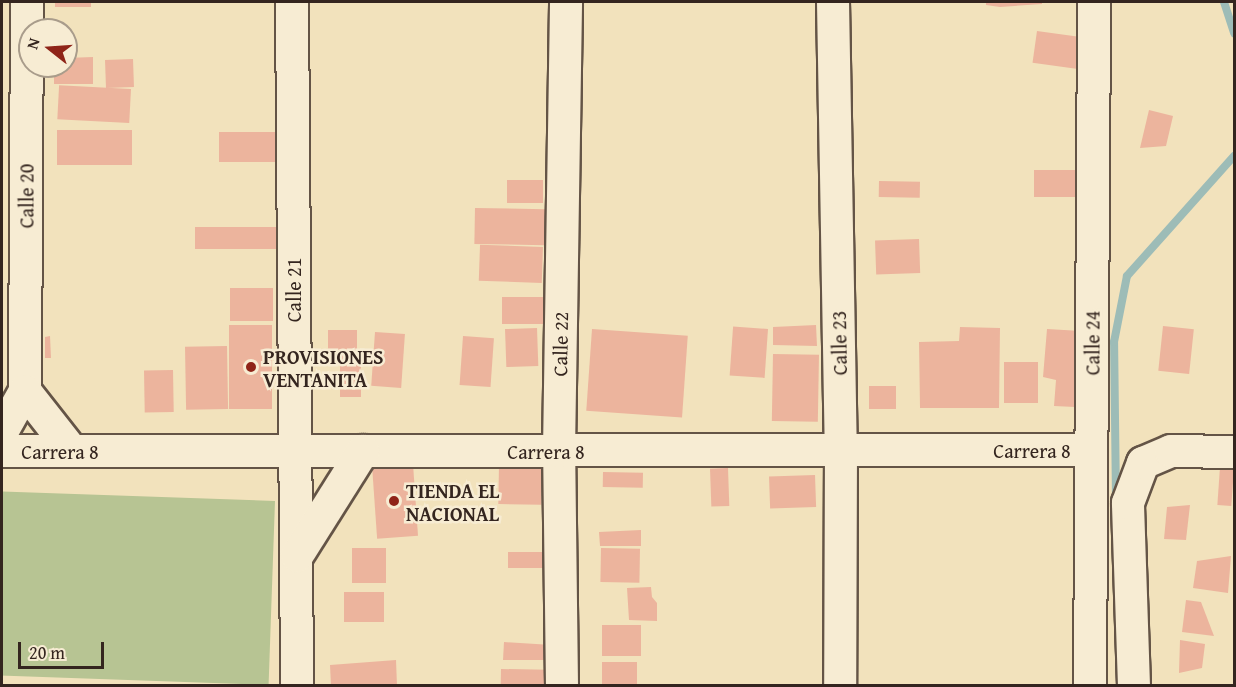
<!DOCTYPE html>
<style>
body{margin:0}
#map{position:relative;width:1236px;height:687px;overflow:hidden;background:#f2e2bc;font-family:"Gentium Book Plus",serif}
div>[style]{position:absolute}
.green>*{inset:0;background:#b7c493;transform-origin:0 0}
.stream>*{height:8px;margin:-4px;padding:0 4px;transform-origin:4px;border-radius:4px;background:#9dbcb7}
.building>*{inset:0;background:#ecb49d;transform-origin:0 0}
.roads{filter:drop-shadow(2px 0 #645446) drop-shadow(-2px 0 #645446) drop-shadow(0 2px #645446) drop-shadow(0 -2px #645446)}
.minor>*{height:32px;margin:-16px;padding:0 16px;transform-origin:16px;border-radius:16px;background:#f7ecd3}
.dots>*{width:16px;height:16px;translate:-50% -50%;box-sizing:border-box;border:3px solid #f7ecd3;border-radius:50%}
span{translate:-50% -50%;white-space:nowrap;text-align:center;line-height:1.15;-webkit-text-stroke:5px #f7ecd3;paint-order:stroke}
.street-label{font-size:20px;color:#34251f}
.poi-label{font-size:20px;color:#34251f;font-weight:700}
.left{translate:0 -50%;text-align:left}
.frame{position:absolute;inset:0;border:3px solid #34251f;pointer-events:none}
.north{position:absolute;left:18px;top:18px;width:60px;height:60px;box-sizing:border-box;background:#f7ecd3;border:2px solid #a99c8b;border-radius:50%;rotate:287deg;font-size:16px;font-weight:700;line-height:24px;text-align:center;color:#34251f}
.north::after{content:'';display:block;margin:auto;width:21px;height:27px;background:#8f2418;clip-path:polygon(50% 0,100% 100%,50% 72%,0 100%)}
.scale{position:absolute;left:18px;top:642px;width:86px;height:27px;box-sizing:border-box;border:3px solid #34251f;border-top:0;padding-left:8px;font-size:18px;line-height:21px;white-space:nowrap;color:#34251f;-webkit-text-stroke:4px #f7ecd3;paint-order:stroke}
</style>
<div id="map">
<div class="green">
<div style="left:275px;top:501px;width:184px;height:273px;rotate:92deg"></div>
</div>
<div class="stream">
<div style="left:1224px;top:2px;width:33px;rotate:72deg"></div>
<div style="left:1116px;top:499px;width:157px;rotate:-90.7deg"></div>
<div style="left:1114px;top:342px;width:67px;rotate:-78.9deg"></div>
<div style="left:1127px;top:276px;width:161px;rotate:-48.3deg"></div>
</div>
<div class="building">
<div style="left:55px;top:2px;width:36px;height:5px"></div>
<div style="clip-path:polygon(986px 2px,1042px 2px,1042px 4px,1000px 7px,986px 5px)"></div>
<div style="left:1037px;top:31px;width:44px;height:32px;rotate:8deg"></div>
<div style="clip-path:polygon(93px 57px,93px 84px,54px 84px,54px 66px,66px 66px,66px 58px)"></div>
<div style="left:133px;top:59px;width:28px;height:28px;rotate:88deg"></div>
<div style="left:131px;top:89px;width:34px;height:72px;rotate:93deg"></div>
<div style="clip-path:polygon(1149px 110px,1173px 116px,1166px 146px,1140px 148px)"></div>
<div style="left:57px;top:130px;width:75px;height:35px"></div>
<div style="left:284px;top:132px;width:30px;height:65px;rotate:90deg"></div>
<div style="left:1034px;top:170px;width:46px;height:27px"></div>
<div style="left:507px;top:180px;width:36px;height:23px"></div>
<div style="left:879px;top:181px;width:41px;height:16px;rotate:1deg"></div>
<div style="left:475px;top:208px;width:70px;height:36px;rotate:1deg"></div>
<div style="left:195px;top:227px;width:85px;height:22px"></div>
<div style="left:919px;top:239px;width:34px;height:44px;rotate:88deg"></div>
<div style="left:543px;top:247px;width:36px;height:63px;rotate:92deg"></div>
<div style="left:230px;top:288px;width:43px;height:33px"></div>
<div style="left:547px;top:297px;width:27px;height:45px;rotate:90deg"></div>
<div style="left:229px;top:325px;width:43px;height:84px"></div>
<div style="clip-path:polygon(816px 325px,817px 346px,773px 345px,773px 327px)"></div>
<div style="left:1163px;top:326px;width:31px;height:45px;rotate:6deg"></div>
<div style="clip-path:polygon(960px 327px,1000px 328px,999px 408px,920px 408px,919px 342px,959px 341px)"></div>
<div style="left:537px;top:328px;width:38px;height:32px;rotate:88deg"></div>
<div style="left:592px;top:329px;width:96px;height:82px;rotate:4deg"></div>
<div style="left:768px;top:329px;width:49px;height:35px;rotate:94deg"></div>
<div style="clip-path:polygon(1047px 329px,1081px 331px,1075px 407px,1054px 406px,1056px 380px,1043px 377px)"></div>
<div style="left:328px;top:330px;width:29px;height:30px"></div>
<div style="left:375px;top:332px;width:30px;height:54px;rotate:4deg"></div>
<div style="clip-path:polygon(50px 336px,51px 358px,45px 358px,45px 337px)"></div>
<div style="left:463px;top:336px;width:31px;height:49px;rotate:4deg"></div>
<div style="left:227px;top:346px;width:63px;height:42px;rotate:89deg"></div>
<div style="left:773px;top:354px;width:46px;height:67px;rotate:1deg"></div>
<div style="left:1004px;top:362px;width:34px;height:41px"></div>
<div style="left:340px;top:365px;width:21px;height:32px"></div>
<div style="left:173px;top:370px;width:42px;height:29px;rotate:89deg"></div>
<div style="left:869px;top:386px;width:27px;height:23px"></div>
<div style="left:413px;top:464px;width:72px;height:41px;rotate:86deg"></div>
<div style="left:499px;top:465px;width:43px;height:39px;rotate:1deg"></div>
<div style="left:1220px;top:467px;width:14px;height:38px;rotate:4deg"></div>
<div style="left:728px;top:468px;width:38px;height:18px;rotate:88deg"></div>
<div style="left:603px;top:472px;width:40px;height:15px;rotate:1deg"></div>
<div style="left:815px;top:475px;width:32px;height:46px;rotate:88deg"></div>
<div style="clip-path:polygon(1190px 505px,1186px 540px,1164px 539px,1167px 507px)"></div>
<div style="clip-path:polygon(641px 530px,641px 546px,600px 546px,599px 532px)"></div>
<div style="left:386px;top:548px;width:35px;height:34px;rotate:90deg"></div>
<div style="left:601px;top:548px;width:39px;height:34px;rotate:1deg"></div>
<div style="left:508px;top:552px;width:40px;height:16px"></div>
<div style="clip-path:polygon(1231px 556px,1228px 593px,1193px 588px,1197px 561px)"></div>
<div style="clip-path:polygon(651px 587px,652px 597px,657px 603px,657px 621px,629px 620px,627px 588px)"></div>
<div style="left:384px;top:592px;width:30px;height:40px;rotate:90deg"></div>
<div style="clip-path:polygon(1186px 600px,1201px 602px,1214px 636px,1182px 632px)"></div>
<div style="left:602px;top:625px;width:39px;height:31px"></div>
<div style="clip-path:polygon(1180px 640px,1205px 644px,1202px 668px,1179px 673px)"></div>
<div style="clip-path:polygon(504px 642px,552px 645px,550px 660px,503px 660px)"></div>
<div style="clip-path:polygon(396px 660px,397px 686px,331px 686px,330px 665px)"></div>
<div style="left:637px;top:662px;width:24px;height:35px;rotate:90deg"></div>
<div style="left:501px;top:669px;width:47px;height:17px;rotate:1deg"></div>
</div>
<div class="roads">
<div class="minor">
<div style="left:27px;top:2px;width:389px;rotate:90.3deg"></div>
<div style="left:25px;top:391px;width:76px;rotate:51.9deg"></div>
<div style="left:292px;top:2px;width:684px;rotate:89.58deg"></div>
<div style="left:833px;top:2px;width:448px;rotate:89deg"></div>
<div style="left:841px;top:450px;width:236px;rotate:90.2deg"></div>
<div style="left:2px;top:432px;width:47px;rotate:-60.7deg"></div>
<div style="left:2px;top:451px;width:1089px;rotate:-0.05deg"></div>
<div style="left:297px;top:556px;width:124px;rotate:-57.8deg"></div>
<div style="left:562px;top:686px;width:235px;rotate:-90.7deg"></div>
<div style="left:559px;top:451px;width:449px;rotate:-89.1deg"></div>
<div style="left:1090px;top:686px;width:684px;rotate:-89.66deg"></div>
<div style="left:1134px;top:686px;width:183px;rotate:-91.9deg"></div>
<div style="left:1128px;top:503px;width:43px;rotate:-69.4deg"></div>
<div style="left:1143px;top:463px;width:30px;rotate:-23deg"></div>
<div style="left:1171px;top:451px;width:63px;rotate:0.9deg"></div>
</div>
</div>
<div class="dots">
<div style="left:251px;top:367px;background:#8f2418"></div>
<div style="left:394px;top:501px;background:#8f2418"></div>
</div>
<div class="street-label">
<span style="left:26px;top:196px;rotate:-90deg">Calle 20</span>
<span style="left:293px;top:290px;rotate:-90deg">Calle 21</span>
<span style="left:839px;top:343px;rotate:-91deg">Calle 23</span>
<span style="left:1092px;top:343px;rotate:-90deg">Calle 24</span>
<span style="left:560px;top:344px;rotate:-89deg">Calle 22</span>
<span style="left:1032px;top:450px">Carrera 8</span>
<span style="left:60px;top:451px">Carrera 8</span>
<span style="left:546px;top:451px">Carrera 8</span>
</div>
<div class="poi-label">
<span class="left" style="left:263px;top:368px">PROVISIONES<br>VENTANITA</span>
<span class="left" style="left:406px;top:502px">TIENDA EL<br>NACIONAL</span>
</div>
<div class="frame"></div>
<div class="north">N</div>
<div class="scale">20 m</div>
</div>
